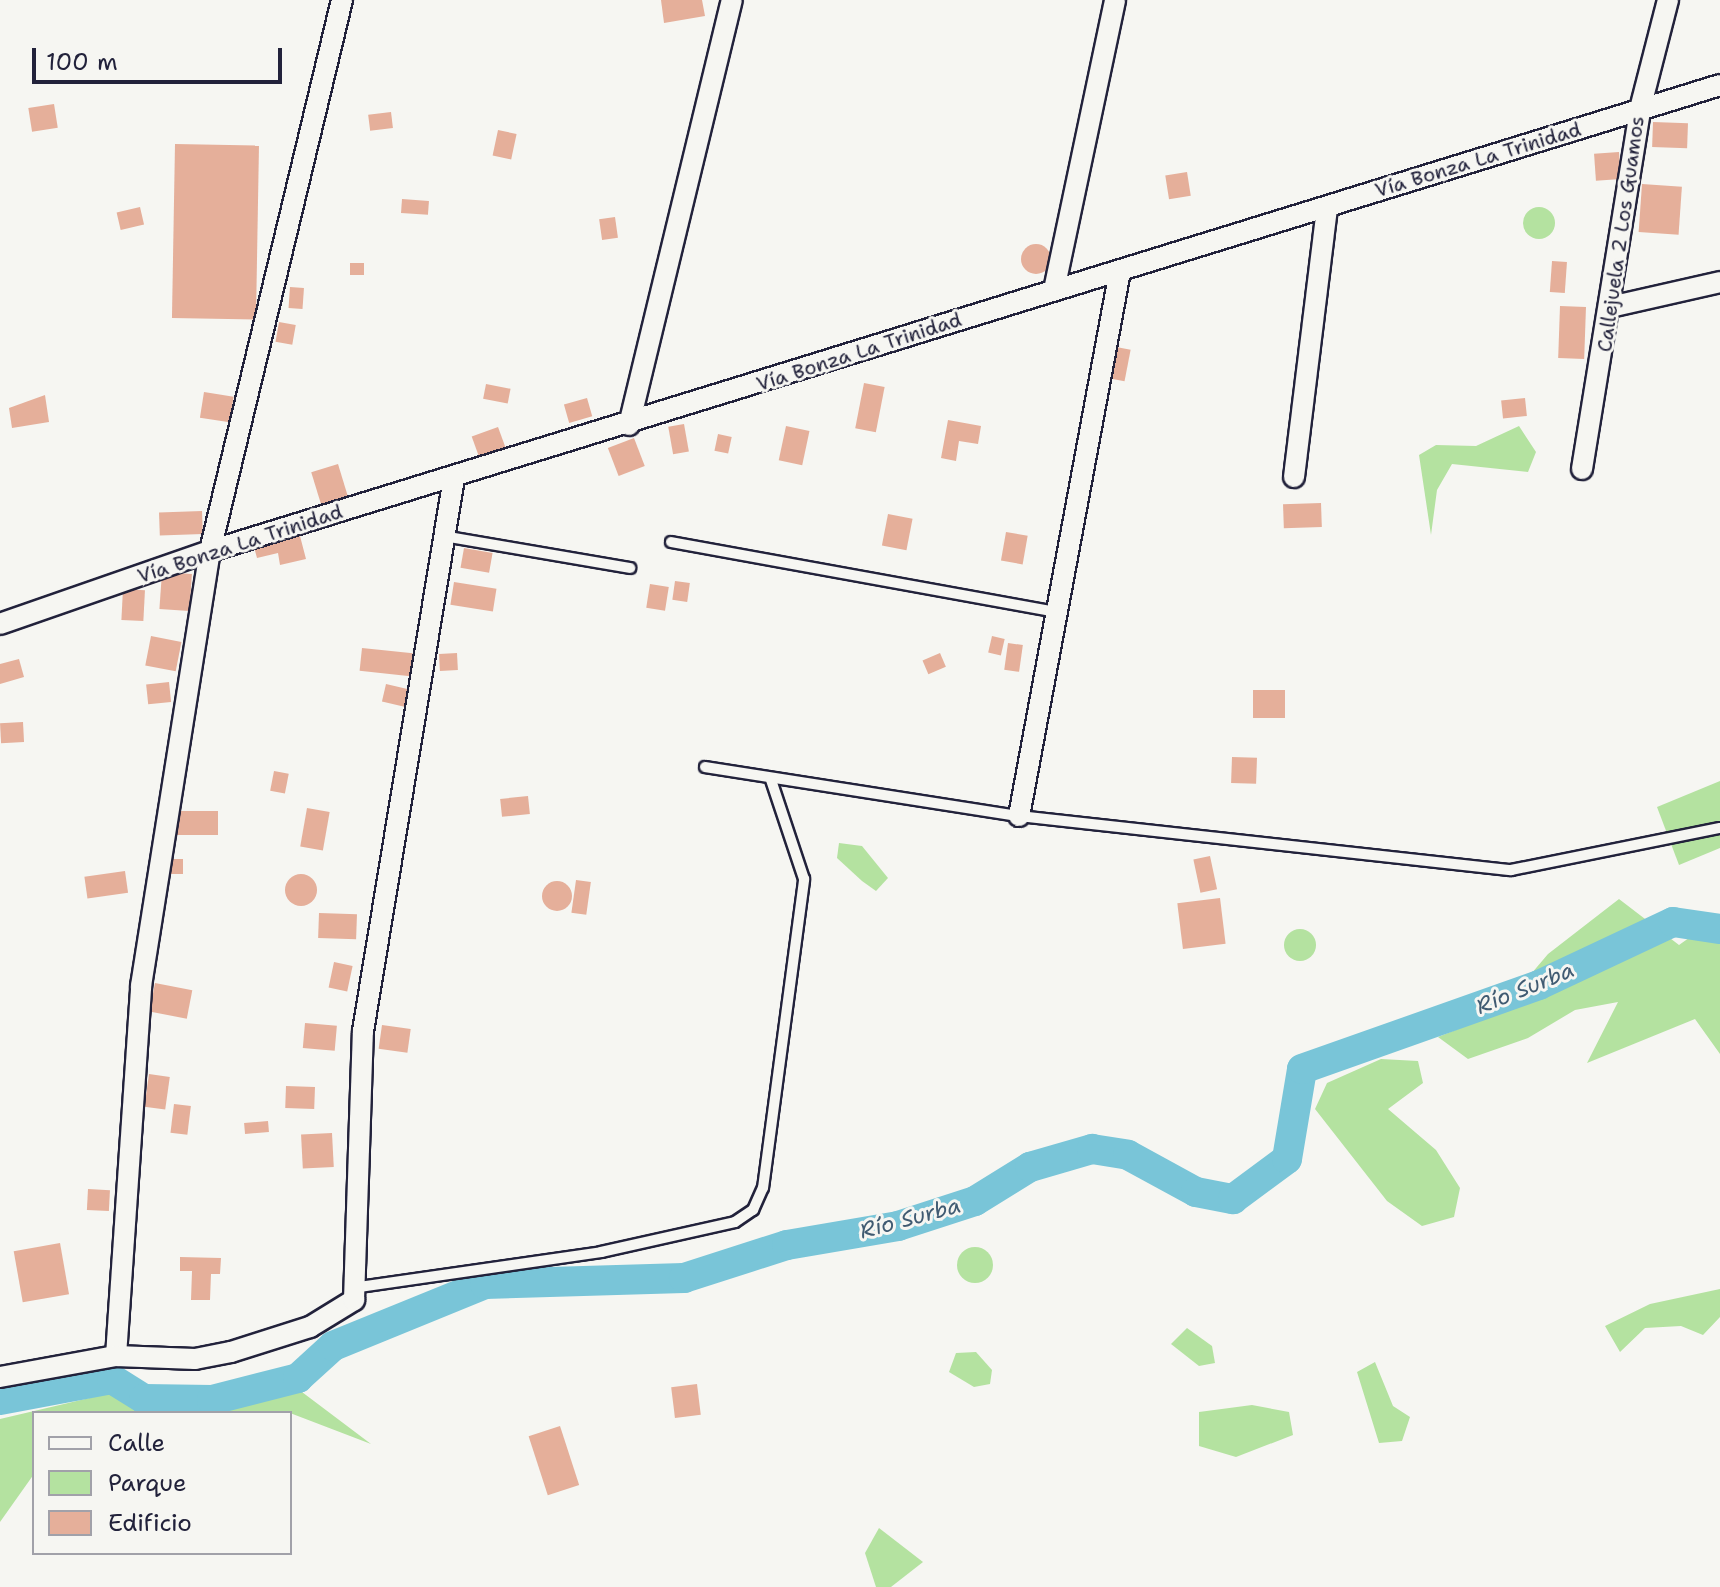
<!DOCTYPE html>
<meta charset="utf-8">
<style>
body{margin:0}
#map{position:relative;width:1720px;height:1587px;overflow:hidden;background:#f6f6f2;font-family:"Shantell Sans",sans-serif}
div>[style]{position:absolute}
.green>*{inset:0;background:#b4e2a0}
.round{border-radius:50%}
.river>*{height:30px;margin:-15px;padding:0 15px;transform-origin:15px;border-radius:15px;background:#79c5d8}
.building>*{inset:0;background:#e5af9a;transform-origin:0 0}
.roads{filter:drop-shadow(2px 0 #22223b) drop-shadow(-2px 0 #22223b) drop-shadow(0 2px #22223b) drop-shadow(0 -2px #22223b)}
.service>*{height:10px;margin:-5px;padding:0 5px;transform-origin:5px;border-radius:5px;background:#f6f6f2}
.minor>*{height:20px;margin:-10px;padding:0 10px;transform-origin:10px;border-radius:10px;background:#f6f6f2}
span{translate:-50% -50%;white-space:nowrap;text-align:center;line-height:1.15;-webkit-text-stroke:6px #f6f6f2;paint-order:stroke}
.street-label{font-size:20px;color:#22223b}
.water-label{font-size:22px;color:#405b72;font-style:italic}
.legend{position:absolute;left:32px;top:1411px;width:260px;height:144px;box-sizing:border-box;background:#f6f6f2;border:2px solid #a1a1a9;margin:0;padding:10px 14px;list-style:none;font-size:24px;color:#22223b}
.legend li{display:flex;align-items:center;gap:16px;height:40px}
.legend b{width:40px;border:2px solid #a1a1a9}
.scale{position:absolute;left:32px;top:48px;width:250px;height:36px;box-sizing:border-box;border:4px solid #22223b;border-top:0;padding-left:10px;font-size:24px;line-height:28px;white-space:nowrap;color:#22223b;-webkit-text-stroke:6px #f6f6f2;paint-order:stroke}
</style>
<div id="map">
<div class="green">
<div class="round" style="left:1523px;top:207px;width:32px;height:32px"></div>
<div style="clip-path:polygon(1519px 426px,1536px 452px,1528px 472px,1452px 464px,1437px 490px,1431px 535px,1419px 455px,1436px 445px,1476px 446px)"></div>
<div style="clip-path:polygon(1720px 781px,1720px 848px,1679px 865px,1657px 807px)"></div>
<div style="clip-path:polygon(839px 843px,862px 846px,888px 878px,876px 891px,862px 881px,837px 858px)"></div>
<div style="clip-path:polygon(1619px 899px,1679px 945px,1720px 916px,1720px 1054px,1695px 1019px,1587px 1063px,1618px 1002px,1575px 1010px,1528px 1038px,1468px 1059px,1438px 1037px,1498px 1013px,1548px 954px)"></div>
<div class="round" style="left:1284px;top:929px;width:32px;height:32px"></div>
<div style="clip-path:polygon(1381px 1059px,1418px 1061px,1423px 1083px,1388px 1109px,1436px 1150px,1460px 1188px,1454px 1217px,1422px 1226px,1387px 1201px,1315px 1109px,1327px 1083px)"></div>
<div class="round" style="left:957px;top:1247px;width:36px;height:36px"></div>
<div style="clip-path:polygon(1720px 1289px,1720px 1317px,1703px 1335px,1681px 1326px,1645px 1328px,1620px 1352px,1605px 1326px,1650px 1304px)"></div>
<div style="clip-path:polygon(1187px 1328px,1212px 1346px,1215px 1363px,1199px 1366px,1171px 1344px)"></div>
<div style="clip-path:polygon(976px 1352px,992px 1370px,990px 1384px,974px 1387px,949px 1372px,956px 1353px)"></div>
<div style="clip-path:polygon(1375px 1362px,1393px 1406px,1410px 1417px,1402px 1441px,1379px 1443px,1357px 1372px)"></div>
<div style="clip-path:polygon(298px 1389px,371px 1444px,290px 1413px,34px 1413px,34px 1474px,0 1522px,0 1419px,115px 1392px,220px 1406px)"></div>
<div style="clip-path:polygon(1252px 1405px,1289px 1412px,1293px 1435px,1236px 1457px,1199px 1446px,1199px 1412px)"></div>
<div style="clip-path:polygon(879px 1528px,923px 1562px,891px 1587px,876px 1587px,865px 1553px)"></div>
</div>
<div class="river">
<div style="left:0;top:1400px;width:114px;rotate:-10.6deg"></div>
<div style="left:112px;top:1379px;width:38px;rotate:32deg"></div>
<div style="left:144px;top:1399px;width:68px;rotate:0.8deg"></div>
<div style="left:212px;top:1400px;width:89px;rotate:-14.3deg"></div>
<div style="left:298px;top:1378px;width:47px;rotate:-42.4deg"></div>
<div style="left:333px;top:1346px;width:164px;rotate:-22.2deg"></div>
<div style="left:485px;top:1284px;width:199px;rotate:-1.7deg"></div>
<div style="left:684px;top:1278px;width:108px;rotate:-17.8deg"></div>
<div style="left:787px;top:1245px;width:113px;rotate:-9.7deg"></div>
<div style="left:898px;top:1226px;width:81px;rotate:-18deg"></div>
<div style="left:975px;top:1201px;width:65px;rotate:-31.7deg"></div>
<div style="left:1030px;top:1167px;width:65px;rotate:-16.2deg"></div>
<div style="left:1092px;top:1149px;width:36px;rotate:9deg"></div>
<div style="left:1128px;top:1155px;width:77px;rotate:28.6deg"></div>
<div style="left:1196px;top:1192px;width:38px;rotate:11deg"></div>
<div style="left:1233px;top:1199px;width:67px;rotate:-36.5deg"></div>
<div style="left:1287px;top:1159px;width:91px;rotate:-80.5deg"></div>
<div style="left:1302px;top:1069px;width:251px;rotate:-19.5deg"></div>
<div style="left:1539px;top:985px;width:148px;rotate:-25.2deg"></div>
<div style="left:1673px;top:922px;width:48px;rotate:8.5deg"></div>
</div>
<div class="building">
<div style="clip-path:polygon(661px 0,702px 0,705px 16px,664px 23px)"></div>
<div style="left:54px;top:104px;width:24px;height:26px;rotate:81deg"></div>
<div style="left:391px;top:112px;width:16px;height:23px;rotate:83deg"></div>
<div style="left:1653px;top:122px;width:35px;height:25px;rotate:2deg"></div>
<div style="left:498px;top:130px;width:19px;height:26px;rotate:12deg"></div>
<div style="left:175px;top:144px;width:84px;height:174px;rotate:1deg"></div>
<div style="left:1619px;top:152px;width:27px;height:25px;rotate:86deg"></div>
<div style="left:1187px;top:172px;width:24px;height:22px;rotate:81deg"></div>
<div style="left:1642px;top:184px;width:40px;height:48px;rotate:4deg"></div>
<div style="left:402px;top:199px;width:27px;height:14px;rotate:4deg"></div>
<div style="left:140px;top:207px;width:18px;height:24px;rotate:77deg"></div>
<div style="left:615px;top:217px;width:21px;height:16px;rotate:82deg"></div>
<div class="round" style="left:1021px;top:244px;width:30px;height:30px"></div>
<div style="left:1552px;top:261px;width:15px;height:31px;rotate:4deg"></div>
<div style="left:350px;top:263px;width:14px;height:12px"></div>
<div style="left:290px;top:287px;width:14px;height:21px;rotate:4deg"></div>
<div style="left:1560px;top:306px;width:26px;height:52px;rotate:2deg"></div>
<div style="left:279px;top:322px;width:17px;height:20px;rotate:10deg"></div>
<div style="left:1111px;top:346px;width:20px;height:32px;rotate:11deg"></div>
<div style="left:864px;top:383px;width:21px;height:46px;rotate:11deg"></div>
<div style="left:486px;top:384px;width:25px;height:15px;rotate:11deg"></div>
<div style="left:204px;top:392px;width:30px;height:26px;rotate:9deg"></div>
<div style="clip-path:polygon(45px 395px,49px 422px,12px 428px,9px 408px)"></div>
<div style="left:587px;top:398px;width:19px;height:24px;rotate:74deg"></div>
<div style="left:1525px;top:398px;width:18px;height:24px;rotate:84deg"></div>
<div style="clip-path:polygon(948px 420px,981px 426px,978px 444px,959px 441px,956px 461px,941px 458px)"></div>
<div style="left:684px;top:424px;width:28px;height:16px;rotate:80deg"></div>
<div style="left:786px;top:426px;width:24px;height:35px;rotate:12deg"></div>
<div style="left:498px;top:427px;width:23px;height:28px;rotate:70deg"></div>
<div style="left:718px;top:434px;width:14px;height:17px;rotate:12deg"></div>
<div style="left:634px;top:438px;width:30px;height:28px;rotate:69deg"></div>
<div style="left:338px;top:464px;width:37px;height:28px;rotate:73deg"></div>
<div style="left:1321px;top:503px;width:24px;height:38px;rotate:88deg"></div>
<div style="left:202px;top:511px;width:23px;height:43px;rotate:88deg"></div>
<div style="left:888px;top:514px;width:25px;height:32px;rotate:11deg"></div>
<div style="left:1006px;top:532px;width:22px;height:29px;rotate:10deg"></div>
<div style="clip-path:polygon(300px 536px,306px 559px,280px 565px,278px 553px,257px 558px,254px 547px)"></div>
<div style="left:464px;top:548px;width:29px;height:20px;rotate:10deg"></div>
<div style="left:162px;top:572px;width:30px;height:37px;rotate:4deg"></div>
<div style="left:675px;top:581px;width:15px;height:19px;rotate:8deg"></div>
<div style="left:454px;top:582px;width:43px;height:23px;rotate:9deg"></div>
<div style="left:650px;top:584px;width:19px;height:24px;rotate:9deg"></div>
<div style="left:123px;top:589px;width:22px;height:31px;rotate:3deg"></div>
<div style="left:151px;top:636px;width:31px;height:30px;rotate:11deg"></div>
<div style="left:992px;top:636px;width:13px;height:17px;rotate:13deg"></div>
<div style="left:1008px;top:643px;width:15px;height:27px;rotate:8deg"></div>
<div style="left:362px;top:648px;width:51px;height:23px;rotate:6deg"></div>
<div style="left:457px;top:653px;width:17px;height:18px;rotate:87deg"></div>
<div style="left:940px;top:653px;width:15px;height:19px;rotate:67deg"></div>
<div style="clip-path:polygon(19px 659px,24px 677px,0 684px,0 664px)"></div>
<div style="left:169px;top:682px;width:20px;height:23px;rotate:84deg"></div>
<div style="left:386px;top:684px;width:23px;height:18px;rotate:13deg"></div>
<div style="left:1253px;top:690px;width:32px;height:28px"></div>
<div style="left:23px;top:722px;width:20px;height:23px;rotate:87deg"></div>
<div style="left:1232px;top:757px;width:25px;height:26px;rotate:2deg"></div>
<div style="left:274px;top:771px;width:15px;height:20px;rotate:11deg"></div>
<div style="left:528px;top:796px;width:18px;height:28px;rotate:84deg"></div>
<div style="left:307px;top:808px;width:23px;height:39px;rotate:10deg"></div>
<div style="left:175px;top:811px;width:43px;height:24px"></div>
<div style="left:1210px;top:856px;width:34px;height:17px;rotate:78deg"></div>
<div style="left:183px;top:859px;width:15px;height:15px;rotate:90deg"></div>
<div style="left:125px;top:871px;width:22px;height:41px;rotate:82deg"></div>
<div class="round" style="left:285px;top:874px;width:32px;height:32px"></div>
<div style="left:576px;top:880px;width:15px;height:33px;rotate:8deg"></div>
<div class="round" style="left:542px;top:881px;width:30px;height:30px"></div>
<div style="left:1220px;top:898px;width:46px;height:43px;rotate:83deg"></div>
<div style="left:319px;top:913px;width:38px;height:25px;rotate:2deg"></div>
<div style="left:334px;top:962px;width:19px;height:26px;rotate:12deg"></div>
<div style="left:155px;top:983px;width:38px;height:29px;rotate:11deg"></div>
<div style="left:305px;top:1023px;width:32px;height:25px;rotate:5deg"></div>
<div style="left:382px;top:1025px;width:29px;height:24px;rotate:8deg"></div>
<div style="left:149px;top:1074px;width:21px;height:33px;rotate:8deg"></div>
<div style="left:286px;top:1086px;width:29px;height:22px;rotate:2deg"></div>
<div style="left:174px;top:1104px;width:17px;height:29px;rotate:7deg"></div>
<div style="left:268px;top:1121px;width:11px;height:24px;rotate:85deg"></div>
<div style="left:332px;top:1133px;width:34px;height:31px;rotate:87deg"></div>
<div style="left:88px;top:1189px;width:22px;height:21px;rotate:3deg"></div>
<div style="left:60px;top:1243px;width:52px;height:47px;rotate:80deg"></div>
<div style="clip-path:polygon(180px 1257px,221px 1258px,220px 1274px,211px 1274px,210px 1300px,191px 1300px,192px 1271px,180px 1271px)"></div>
<div style="left:697px;top:1384px;width:31px;height:26px;rotate:83deg"></div>
<div style="left:560px;top:1426px;width:62px;height:33px;rotate:72deg"></div>
</div>
<div class="roads">
<div class="service">
<div style="left:443px;top:536px;width:190px;rotate:9.7deg"></div>
<div style="left:671px;top:542px;width:393px;rotate:10.3deg"></div>
<div style="left:705px;top:767px;width:318px;rotate:8.9deg"></div>
<div style="left:1019px;top:816px;width:495px;rotate:6.3deg"></div>
<div style="left:1511px;top:870px;width:213px;rotate:-11.4deg"></div>
<div style="left:359px;top:1287px;width:245px;rotate:-8.2deg"></div>
<div style="left:601px;top:1252px;width:137px;rotate:-12.6deg"></div>
<div style="left:735px;top:1222px;width:22px;rotate:-34deg"></div>
<div style="left:753px;top:1210px;width:24px;rotate:-66deg"></div>
<div style="left:763px;top:1188px;width:312px;rotate:-82.4deg"></div>
<div style="left:804px;top:879px;width:104px;rotate:-108.4deg"></div>
</div>
<div class="minor">
<div style="left:1054px;top:290px;width:296px;rotate:-78.1deg"></div>
<div style="left:1610px;top:307px;width:113px;rotate:-12.8deg"></div>
<div style="left:629px;top:425px;width:437px;rotate:-76.4deg"></div>
<div style="left:1582px;top:469px;width:365px;rotate:-80.8deg"></div>
<div style="left:1640px;top:109px;width:113px;rotate:-75.6deg"></div>
<div style="left:1294px;top:477px;width:272px;rotate:-83deg"></div>
<div style="left:0;top:624px;width:222px;rotate:-19.2deg"></div>
<div style="left:210px;top:551px;width:1580px;rotate:-17.15deg"></div>
<div style="left:1019px;top:816px;width:554px;rotate:-79.5deg"></div>
<div style="left:116px;top:1356px;width:371px;rotate:-86.1deg"></div>
<div style="left:141px;top:986px;width:440px;rotate:-81deg"></div>
<div style="left:210px;top:551px;width:567px;rotate:-76.53deg"></div>
<div style="left:0;top:1377px;width:118px;rotate:-10.3deg"></div>
<div style="left:116px;top:1356px;width:79px;rotate:2.2deg"></div>
<div style="left:195px;top:1359px;width:37px;rotate:-11deg"></div>
<div style="left:231px;top:1352px;width:83px;rotate:-17.6deg"></div>
<div style="left:310px;top:1327px;width:52px;rotate:-31.5deg"></div>
<div style="left:354px;top:1300px;width:269px;rotate:-88.1deg"></div>
<div style="left:363px;top:1031px;width:560px;rotate:-80.66deg"></div>
</div>
</div>
<div class="street-label">
<span style="left:1478px;top:160px;rotate:-17deg">Vía Bonza La Trinidad</span>
<span style="left:1621px;top:234px;rotate:-82deg">Callejuela 2 Los Guamos</span>
<span style="left:859px;top:352px;rotate:-18deg">Vía Bonza La Trinidad</span>
<span style="left:240px;top:544px;rotate:-18deg">Vía Bonza La Trinidad</span>
</div>
<div class="water-label">
<span style="left:1525px;top:988px;rotate:-22deg">Río Surba</span>
<span style="left:910px;top:1218px;rotate:-15deg">Río Surba</span>
</div>
<ul class="legend">
<li><b style="height:10px;background:#f6f6f2"></b>Calle</li>
<li><b style="height:22px;background:#b4e2a0"></b>Parque</li>
<li><b style="height:22px;background:#e5af9a"></b>Edificio</li>
</ul>
<div class="scale">100 m</div>
</div>
